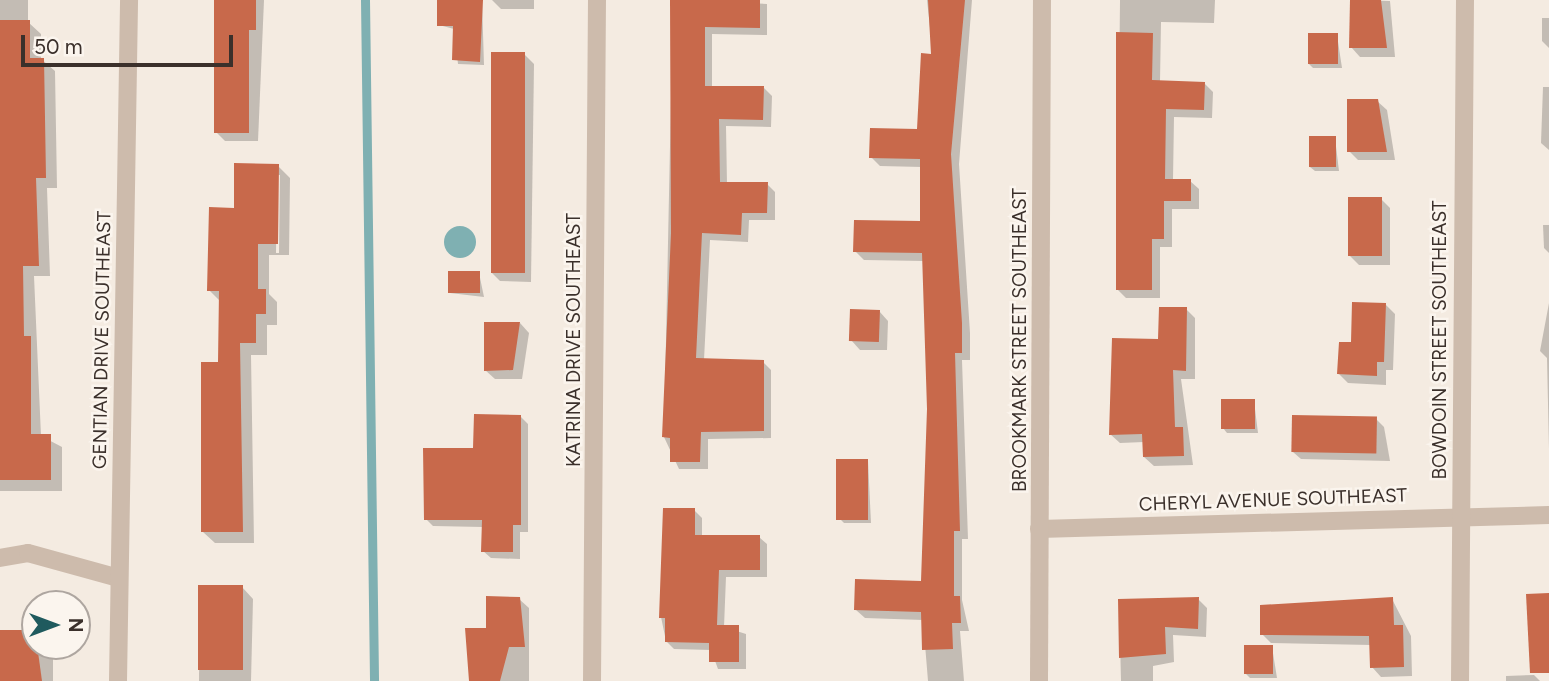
<!DOCTYPE html>
<style>
body{margin:0}
#map{position:relative;width:1549px;height:681px;overflow:hidden;background:#f4ebe1;font-family:Figtree,sans-serif}
div>[style]{position:absolute}
.water>*{inset:0;background:#7fb0b2}
.round{border-radius:50%}
.shadow>*{inset:0;background:#0003}
.stream>*{height:9px;margin:-4.5px;padding:0 4.5px;transform-origin:4.5px;border-radius:4.5px;background:#7fb0b2}
.building>*{inset:0;background:#c8694b;transform-origin:0 0}
.minor>*{height:18px;margin:-9px;padding:0 9px;transform-origin:9px;border-radius:9px;background:#cdbbac}
span{translate:-50% -50%;white-space:nowrap;text-align:center;line-height:1.15;-webkit-text-stroke:5px #fbf5ee;paint-order:stroke}
.street-label{font-size:19px;color:#3b302b}
.north{position:absolute;left:21px;top:590px;width:70px;height:70px;box-sizing:border-box;background:#fbf5ee;border:2px solid #aea6a0;border-radius:50%;rotate:90deg;font-size:19px;font-weight:700;line-height:28px;text-align:center;color:#3b302b}
.north::after{content:'';display:block;margin:auto;width:24px;height:32px;background:#1f5a5e;clip-path:polygon(50% 0,100% 100%,50% 72%,0 100%)}
.scale{position:absolute;left:21px;top:35px;width:212px;height:32px;box-sizing:border-box;border:4px solid #3b302b;border-top:0;padding-left:9px;font-size:21px;line-height:24px;white-space:nowrap;color:#3b302b;-webkit-text-stroke:5px #fbf5ee;paint-order:stroke}
</style>
<div id="map">
<div class="water">
<div class="round" style="left:444px;top:226px;width:32px;height:32px"></div>
</div>
<div class="shadow">
<div style="clip-path:polygon(0 0,28px 0,28px 22px,41px 34px,41px 59px,55px 71px,57px 188px,47px 188px,50px 276px,34px 276px,41px 436px,62px 447px,62px 491px,0 491px)"></div>
<div style="clip-path:polygon(216px 0,264px 0,258px 141px,225px 141px,216px 132px)"></div>
<div style="clip-path:polygon(492px 0,534px 0,534px 9px,501px 9px)"></div>
<div style="clip-path:polygon(673px 0,767px 4px,767px 35px,712px 34px,712px 88px,764px 88px,772px 96px,771px 127px,726px 126px,727px 184px,767px 184px,775px 192px,775px 220px,749px 220px,748px 242px,710px 240px,704px 360px,763px 362px,771px 370px,771px 438px,708px 439px,708px 469px,679px 469px,664px 437px)"></div>
<div style="clip-path:polygon(927px 0,972px 0,959px 164px,970px 333px,970px 360px,962px 360px,968px 539px,962px 539px,962px 600px,969px 631px,960px 631px,964px 681px,928px 681px,923px 620px,865px 618px,856px 610px,922px 583px,928px 409px,924px 261px,864px 260px,855px 251px,922px 223px,922px 167px,880px 166px,871px 157px,918px 131px,933px 56px)"></div>
<div style="clip-path:polygon(1120px 0,1215px 0,1214px 23px,1161px 22px,1160px 82px,1204px 83px,1213px 92px,1212px 118px,1174px 117px,1173px 180px,1190px 181px,1199px 189px,1199px 209px,1172px 209px,1172px 247px,1160px 247px,1160px 298px,1126px 298px,1117px 289px)"></div>
<div style="clip-path:polygon(1351px 0,1390px 1px,1395px 57px,1360px 57px,1351px 47px)"></div>
<div style="clip-path:polygon(482px 1px,484px 65px,458px 64px,454px 29px,439px 25px)"></div>
<div style="clip-path:polygon(1542px 18px,1549px 18px,1549px 48px,1542px 41px)"></div>
<div style="clip-path:polygon(1337px 35px,1342px 68px,1313px 68px,1309px 64px)"></div>
<div style="clip-path:polygon(524px 54px,534px 64px,531px 282px,500px 281px,491px 272px)"></div>
<div style="clip-path:polygon(1543px 87px,1549px 87px,1549px 150px,1541px 143px)"></div>
<div style="clip-path:polygon(1377px 101px,1387px 110px,1395px 160px,1358px 160px,1349px 151px)"></div>
<div style="clip-path:polygon(1335px 138px,1339px 171px,1315px 171px,1310px 167px)"></div>
<div style="clip-path:polygon(evenodd,278px 166px,290px 178px,289px 255px,269px 255px,269px 294px,277px 302px,277px 325px,267px 325px,267px 355px,251px 355px,254px 543px,215px 543px,203px 532px,220px 363px,221px 302px,209px 290px,235px 209px,278px 166px,277px 175px,280px 175px,279px 253px,276px 253px,277px 175px)"></div>
<div style="clip-path:polygon(1381px 199px,1390px 208px,1390px 265px,1359px 265px,1349px 255px)"></div>
<div style="clip-path:polygon(1543px 225px,1549px 225px,1549px 253px,1544px 248px)"></div>
<div style="clip-path:polygon(479px 273px,484px 297px,450px 293px)"></div>
<div style="clip-path:polygon(1549px 303px,1549px 450px,1547px 358px,1540px 351px)"></div>
<div style="clip-path:polygon(1385px 304px,1395px 314px,1393px 370px,1386px 370px,1386px 385px,1348px 383px,1339px 374px,1352px 344px)"></div>
<div style="clip-path:polygon(1186px 309px,1195px 318px,1195px 379px,1181px 379px,1193px 465px,1154px 466px,1144px 457px,1144px 442px,1120px 443px,1110px 434px,1160px 340px)"></div>
<div style="clip-path:polygon(879px 311px,888px 321px,887px 350px,860px 350px,851px 340px)"></div>
<div style="clip-path:polygon(520px 323px,529px 333px,522px 379px,495px 379px,485px 370px)"></div>
<div style="clip-path:polygon(1254px 401px,1258px 433px,1227px 433px,1223px 428px)"></div>
<div style="clip-path:polygon(521px 417px,528px 424px,528px 532px,520px 532px,520px 559px,491px 558px,483px 551px,483px 527px,433px 526px,426px 519px,475px 450px)"></div>
<div style="clip-path:polygon(1376px 419px,1384px 427px,1390px 461px,1301px 459px,1293px 452px)"></div>
<div style="clip-path:polygon(868px 461px,871px 523px,844px 523px,840px 519px)"></div>
<div style="clip-path:polygon(694px 510px,702px 518px,702px 537px,759px 537px,767px 544px,767px 577px,726px 577px,724px 627px,746px 634px,746px 669px,718px 669px,711px 650px,674px 649px,666px 641px,661px 617px)"></div>
<div style="clip-path:polygon(200px 587px,242px 587px,253px 599px,251px 681px,199px 681px)"></div>
<div style="clip-path:polygon(519px 599px,529px 608px,529px 681px,471px 681px)"></div>
<div style="clip-path:polygon(1198px 599px,1207px 608px,1206px 637px,1173px 635px,1174px 662px,1153px 666px,1153px 681px,1121px 681px,1119px 600px)"></div>
<div style="clip-path:polygon(1392px 599px,1411px 636px,1412px 676px,1381px 677px,1372px 667px,1371px 645px,1271px 643px,1262px 634px)"></div>
<div style="clip-path:polygon(35px 646px,53px 646px,53px 681px,2px 681px)"></div>
<div style="clip-path:polygon(1272px 647px,1277px 678px,1250px 678px,1246px 674px)"></div>
<div style="clip-path:polygon(1534px 675px,1540px 681px,1506px 681px,1506px 676px)"></div>
</div>
<div class="stream">
<div style="left:365px;top:0;width:681px;rotate:89.24deg"></div>
</div>
<div class="building">
<div style="clip-path:polygon(214px 0,256px 0,256px 30px,249px 30px,249px 133px,214px 133px)"></div>
<div style="clip-path:polygon(437px 0,483px 0,480px 62px,452px 60px,453px 26px,437px 26px)"></div>
<div style="clip-path:polygon(670px 0,760px 0,760px 28px,705px 27px,705px 86px,764px 86px,763px 120px,719px 119px,720px 182px,768px 182px,767px 213px,742px 213px,741px 235px,702px 233px,696px 358px,764px 360px,764px 431px,701px 432px,700px 462px,670px 462px,670px 438px,662px 437px,671px 233px)"></div>
<div style="clip-path:polygon(928px 0,965px 0,951px 154px,962px 323px,962px 353px,955px 353px,960px 531px,954px 531px,954px 596px,960px 596px,961px 623px,952px 623px,953px 649px,922px 650px,921px 612px,854px 610px,855px 579px,921px 581px,927px 409px,922px 253px,853px 252px,854px 220px,920px 221px,920px 159px,869px 158px,870px 128px,917px 129px,921px 53px,931px 54px)"></div>
<div style="clip-path:polygon(1350px 0,1381px 0,1387px 48px,1349px 48px)"></div>
<div style="clip-path:polygon(0 20px,30px 20px,30px 58px,44px 58px,46px 178px,36px 178px,39px 266px,23px 266px,24px 336px,31px 336px,31px 434px,51px 434px,51px 480px,0 480px)"></div>
<div style="clip-path:polygon(1116px 32px,1153px 33px,1152px 80px,1205px 82px,1204px 110px,1166px 109px,1165px 179px,1191px 179px,1191px 201px,1164px 201px,1164px 239px,1152px 239px,1152px 290px,1116px 290px)"></div>
<div style="left:1308px;top:33px;width:30px;height:31px"></div>
<div style="left:491px;top:52px;width:34px;height:221px"></div>
<div style="clip-path:polygon(1347px 99px,1378px 99px,1387px 152px,1347px 152px)"></div>
<div style="left:1309px;top:136px;width:27px;height:31px"></div>
<div style="clip-path:polygon(234px 163px,279px 164px,278px 244px,258px 244px,258px 289px,266px 289px,266px 314px,256px 314px,256px 343px,240px 343px,243px 532px,201px 532px,201px 362px,218px 362px,219px 291px,207px 291px,209px 207px,234px 208px)"></div>
<div style="left:1348px;top:197px;width:34px;height:59px"></div>
<div style="left:448px;top:271px;width:32px;height:22px"></div>
<div style="clip-path:polygon(1352px 302px,1386px 303px,1384px 362px,1377px 362px,1377px 376px,1337px 374px,1339px 342px,1351px 342px)"></div>
<div style="clip-path:polygon(1159px 307px,1187px 307px,1186px 371px,1173px 370px,1175px 427px,1183px 427px,1184px 456px,1143px 457px,1142px 434px,1109px 435px,1112px 338px,1158px 339px)"></div>
<div style="left:850px;top:309px;width:30px;height:32px;rotate:2deg"></div>
<div style="clip-path:polygon(484px 322px,520px 322px,513px 370px,484px 371px)"></div>
<div style="left:1221px;top:399px;width:34px;height:30px"></div>
<div style="clip-path:polygon(474px 414px,521px 415px,521px 525px,513px 525px,513px 552px,481px 552px,482px 520px,424px 520px,423px 448px,473px 448px)"></div>
<div style="left:1292px;top:415px;width:85px;height:37px;rotate:1deg"></div>
<div style="left:836px;top:459px;width:32px;height:61px"></div>
<div style="clip-path:polygon(663px 508px,695px 508px,695px 535px,760px 535px,760px 570px,719px 570px,717px 625px,739px 625px,739px 662px,709px 662px,709px 643px,665px 642px,665px 618px,659px 618px)"></div>
<div style="left:198px;top:585px;width:45px;height:85px"></div>
<div style="clip-path:polygon(1549px 593px,1549px 673px,1530px 673px,1526px 594px)"></div>
<div style="clip-path:polygon(486px 596px,520px 597px,525px 647px,509px 647px,500px 681px,469px 681px,465px 628px,486px 628px)"></div>
<div style="clip-path:polygon(1199px 597px,1198px 629px,1165px 627px,1166px 654px,1119px 658px,1118px 599px)"></div>
<div style="clip-path:polygon(1393px 597px,1394px 625px,1403px 625px,1404px 667px,1370px 668px,1369px 636px,1260px 635px,1260px 605px)"></div>
<div style="clip-path:polygon(0 630px,35px 630px,42px 681px,0 681px)"></div>
<div style="left:1244px;top:645px;width:29px;height:29px"></div>
</div>
<div class="minor">
<div style="left:1039px;top:529px;width:510px;rotate:-1.57deg"></div>
<div style="left:0;top:558px;width:28px;rotate:-10deg"></div>
<div style="left:28px;top:553px;width:94px;rotate:15.4deg"></div>
<div style="left:118px;top:681px;width:681px;rotate:-89.07deg"></div>
<div style="left:592px;top:681px;width:681px;rotate:-89.58deg"></div>
<div style="left:1039px;top:681px;width:681px;rotate:-89.75deg"></div>
<div style="left:1460px;top:681px;width:681px;rotate:-89.58deg"></div>
</div>
<div class="street-label">
<span style="left:102px;top:340px;rotate:-89deg">GENTIAN DRIVE SOUTHEAST</span>
<span style="left:574px;top:340px;rotate:-90deg">KATRINA DRIVE SOUTHEAST</span>
<span style="left:1020px;top:340px;rotate:-90deg">BROOKMARK STREET SOUTHEAST</span>
<span style="left:1440px;top:340px;rotate:-90deg">BOWDOIN STREET SOUTHEAST</span>
<span style="left:1273px;top:500px;rotate:-2deg">CHERYL AVENUE SOUTHEAST</span>
</div>
<div class="north">N</div>
<div class="scale">50 m</div>
</div>
